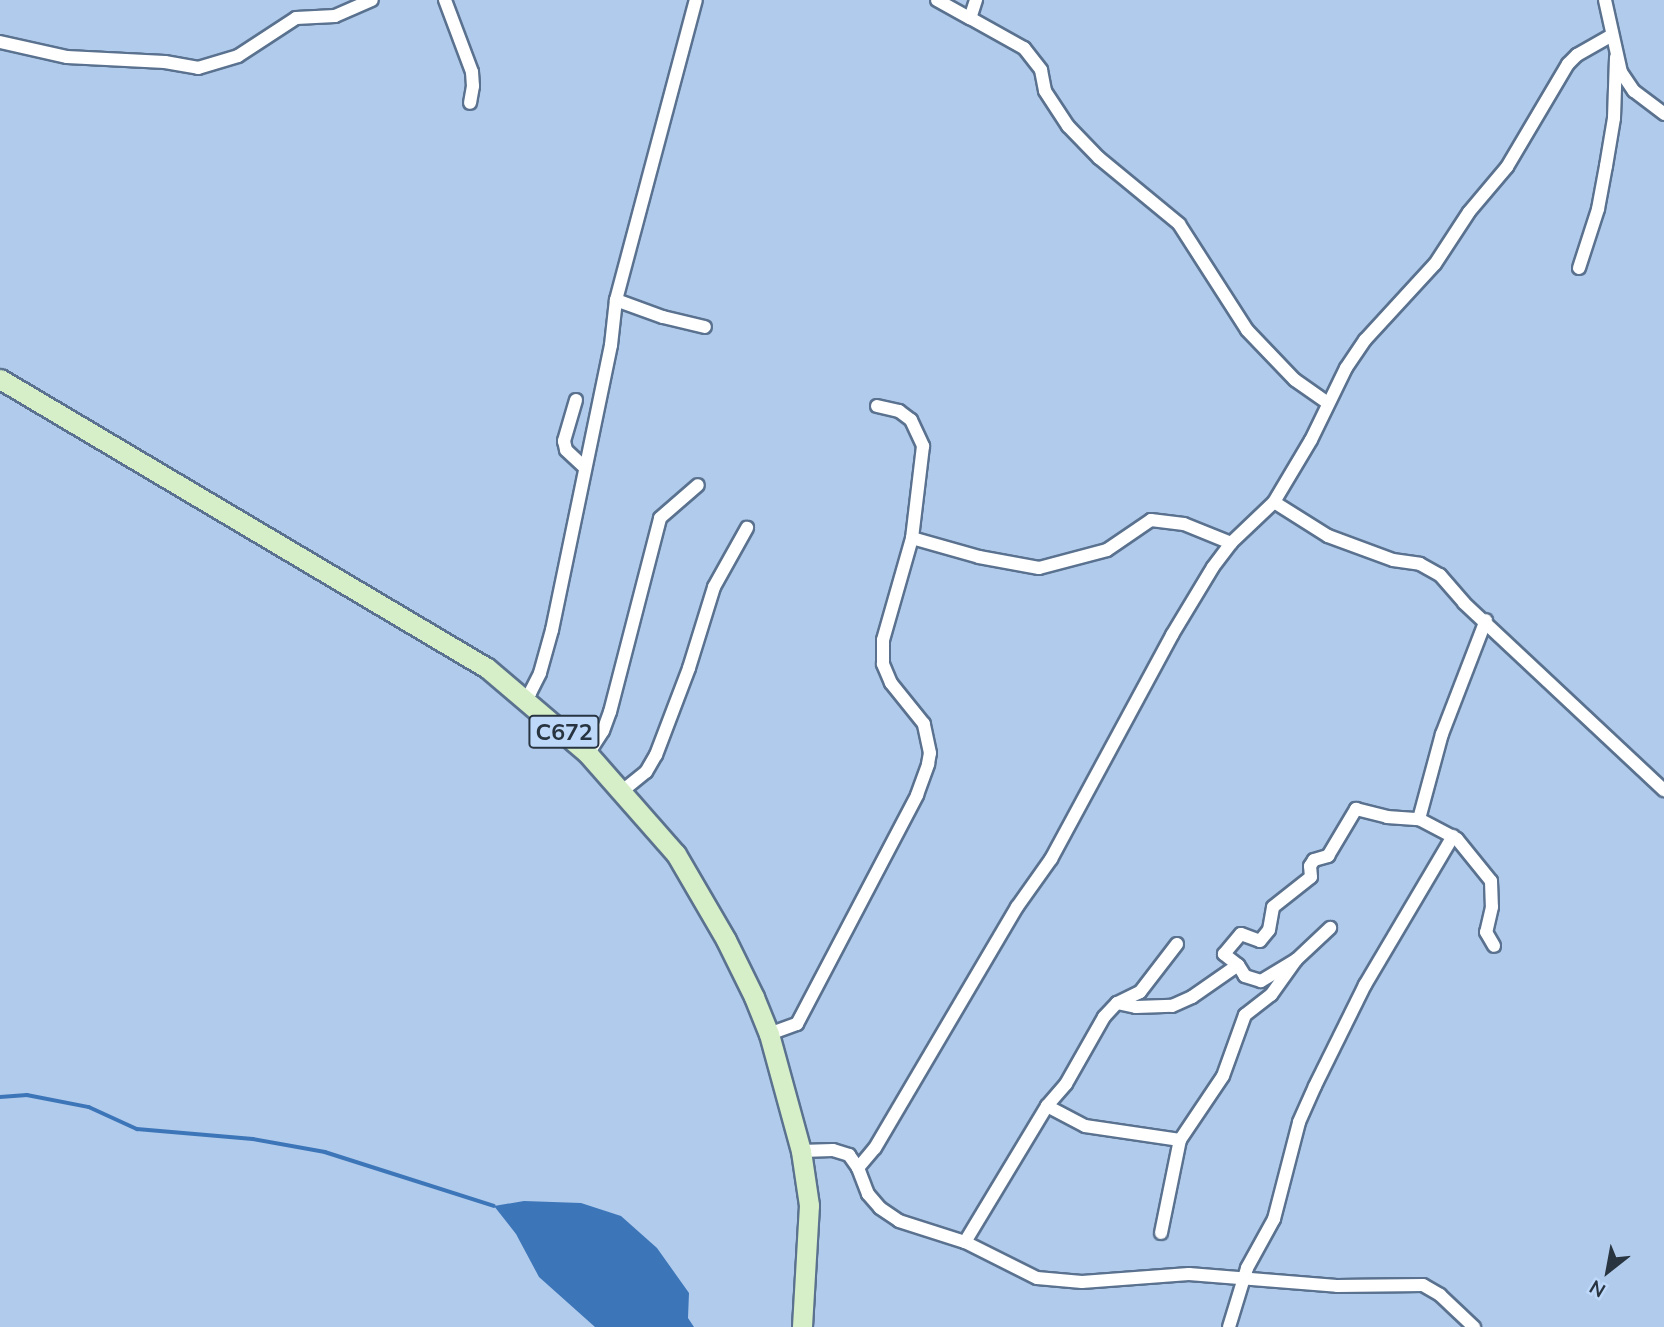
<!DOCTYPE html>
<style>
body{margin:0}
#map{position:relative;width:1664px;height:1327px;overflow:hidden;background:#b1cbec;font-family:Mulish,sans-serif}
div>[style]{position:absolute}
.water>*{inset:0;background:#3d76b8}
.stream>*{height:3.5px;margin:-1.75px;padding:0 1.75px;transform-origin:1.75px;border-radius:1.75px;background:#3d76b8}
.roads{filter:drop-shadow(2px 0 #5a728f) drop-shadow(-2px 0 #5a728f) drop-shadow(0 2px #5a728f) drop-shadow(0 -2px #5a728f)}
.street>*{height:12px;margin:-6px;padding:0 6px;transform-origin:6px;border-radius:6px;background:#fff}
.primary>*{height:19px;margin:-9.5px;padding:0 9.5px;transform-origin:9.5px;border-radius:9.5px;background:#d7efc8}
span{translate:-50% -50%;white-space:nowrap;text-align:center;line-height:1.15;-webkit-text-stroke:6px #bdd8f9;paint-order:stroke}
.shield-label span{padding:2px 5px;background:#bdd8f9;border:2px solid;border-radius:5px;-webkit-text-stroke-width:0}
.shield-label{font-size:23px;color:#293441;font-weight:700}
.north{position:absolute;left:1573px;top:1236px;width:70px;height:70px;-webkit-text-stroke:5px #bdd8f9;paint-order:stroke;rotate:211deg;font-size:19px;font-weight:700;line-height:28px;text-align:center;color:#293441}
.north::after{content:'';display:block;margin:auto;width:24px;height:32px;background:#293441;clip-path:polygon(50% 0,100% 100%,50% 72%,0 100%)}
</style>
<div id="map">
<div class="water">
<div style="clip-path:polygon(524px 1201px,581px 1203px,621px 1216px,657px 1248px,689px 1293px,688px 1318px,694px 1327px,595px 1327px,539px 1277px,516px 1234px,494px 1206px)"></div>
</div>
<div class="stream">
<div style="left:0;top:1097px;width:27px;rotate:-4deg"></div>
<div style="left:27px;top:1095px;width:63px;rotate:11deg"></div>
<div style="left:89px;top:1107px;width:53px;rotate:24.6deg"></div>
<div style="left:137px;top:1129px;width:116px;rotate:4.9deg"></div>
<div style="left:253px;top:1139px;width:73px;rotate:10.2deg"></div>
<div style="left:325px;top:1152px;width:177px;rotate:17.7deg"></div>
</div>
<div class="roads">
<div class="street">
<div style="left:445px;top:0;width:77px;rotate:69.4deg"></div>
<div style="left:472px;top:72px;width:14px;rotate:86deg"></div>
<div style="left:473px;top:86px;width:17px;rotate:100deg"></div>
<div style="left:937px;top:0;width:38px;rotate:29deg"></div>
<div style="left:976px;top:0;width:19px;rotate:108deg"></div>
<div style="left:970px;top:18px;width:62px;rotate:29.1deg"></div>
<div style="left:1024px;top:48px;width:28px;rotate:52deg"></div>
<div style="left:1041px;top:70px;width:21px;rotate:79deg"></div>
<div style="left:1045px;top:91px;width:42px;rotate:56.7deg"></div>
<div style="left:1068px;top:126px;width:45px;rotate:45.9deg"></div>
<div style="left:1099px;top:158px;width:104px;rotate:39.5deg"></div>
<div style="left:1179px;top:224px;width:126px;rotate:57.3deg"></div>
<div style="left:1247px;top:330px;width:69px;rotate:46.2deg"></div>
<div style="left:1295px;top:380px;width:39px;rotate:35deg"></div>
<div style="left:1605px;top:0;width:74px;rotate:77.5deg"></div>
<div style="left:1621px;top:72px;width:23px;rotate:56deg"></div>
<div style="left:1634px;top:91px;width:38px;rotate:37deg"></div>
<div style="left:0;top:42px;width:69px;rotate:12.6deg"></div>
<div style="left:67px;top:57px;width:98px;rotate:2.9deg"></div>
<div style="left:165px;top:62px;width:34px;rotate:10deg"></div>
<div style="left:198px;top:68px;width:42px;rotate:-16.7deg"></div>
<div style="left:238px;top:56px;width:69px;rotate:-33.2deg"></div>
<div style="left:296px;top:18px;width:39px;rotate:-3deg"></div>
<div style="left:335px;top:16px;width:40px;rotate:-23.4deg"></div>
<div style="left:1579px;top:268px;width:62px;rotate:-72.1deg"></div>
<div style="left:1598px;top:209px;width:44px;rotate:-79.5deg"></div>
<div style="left:1606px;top:166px;width:49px;rotate:-80.5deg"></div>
<div style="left:1614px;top:118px;width:61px;rotate:-88.1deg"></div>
<div style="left:616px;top:300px;width:310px;rotate:-75.1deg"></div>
<div style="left:576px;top:400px;width:43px;rotate:106.3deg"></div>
<div style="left:564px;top:441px;width:9px;rotate:77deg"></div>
<div style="left:566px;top:450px;width:25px;rotate:43deg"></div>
<div style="left:877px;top:406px;width:23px;rotate:13deg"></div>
<div style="left:899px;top:411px;width:15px;rotate:37deg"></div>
<div style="left:911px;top:420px;width:29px;rotate:65deg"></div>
<div style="left:923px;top:446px;width:93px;rotate:96.8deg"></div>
<div style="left:1274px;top:502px;width:64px;rotate:32.2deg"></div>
<div style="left:1328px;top:536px;width:69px;rotate:20.3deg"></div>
<div style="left:1393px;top:560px;width:27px;rotate:8deg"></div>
<div style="left:1420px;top:564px;width:23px;rotate:29deg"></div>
<div style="left:1440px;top:575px;width:37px;rotate:49deg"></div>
<div style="left:1464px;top:603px;width:274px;rotate:43.1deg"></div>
<div style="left:523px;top:698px;width:9px;rotate:-36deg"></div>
<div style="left:530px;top:693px;width:22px;rotate:-63deg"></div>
<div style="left:540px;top:673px;width:45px;rotate:-74.4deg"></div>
<div style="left:552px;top:630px;width:291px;rotate:-78.3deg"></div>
<div style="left:611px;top:345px;width:45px;rotate:-83.7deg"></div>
<div style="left:616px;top:300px;width:50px;rotate:19.9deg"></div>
<div style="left:663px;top:317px;width:43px;rotate:13.4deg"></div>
<div style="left:588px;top:754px;width:27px;rotate:-57deg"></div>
<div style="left:603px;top:731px;width:20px;rotate:-70deg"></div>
<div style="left:610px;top:712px;width:200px;rotate:-75.5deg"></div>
<div style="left:660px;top:518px;width:50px;rotate:-41deg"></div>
<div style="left:621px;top:792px;width:32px;rotate:-39deg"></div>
<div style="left:646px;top:772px;width:20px;rotate:-60deg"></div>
<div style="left:656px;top:755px;width:93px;rotate:-69.2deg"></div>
<div style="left:689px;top:668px;width:85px;rotate:-72.8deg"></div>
<div style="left:714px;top:587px;width:68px;rotate:-60.8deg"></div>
<div style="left:1419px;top:819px;width:43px;rotate:27.8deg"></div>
<div style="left:1457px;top:839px;width:54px;rotate:51deg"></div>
<div style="left:1491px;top:881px;width:26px;rotate:88deg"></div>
<div style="left:1492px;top:907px;width:26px;rotate:103deg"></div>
<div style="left:1486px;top:932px;width:16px;rotate:60deg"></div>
<div style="left:1177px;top:944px;width:61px;rotate:127.6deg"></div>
<div style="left:1140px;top:992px;width:25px;rotate:154deg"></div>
<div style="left:1117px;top:1003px;width:19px;rotate:12deg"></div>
<div style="left:1136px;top:1007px;width:36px;rotate:-2deg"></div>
<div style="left:1172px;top:1006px;width:22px;rotate:-24deg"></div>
<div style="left:1192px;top:997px;width:56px;rotate:-34.8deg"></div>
<div style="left:1238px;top:965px;width:18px;rotate:-142deg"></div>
<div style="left:1224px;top:954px;width:26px;rotate:-50deg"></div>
<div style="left:1241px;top:934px;width:20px;rotate:20deg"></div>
<div style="left:1260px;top:941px;width:14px;rotate:-51deg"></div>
<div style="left:1269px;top:930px;width:23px;rotate:-80deg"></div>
<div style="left:1273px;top:907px;width:48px;rotate:-38.3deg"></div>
<div style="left:1311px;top:877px;width:11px;rotate:-95deg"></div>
<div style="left:1310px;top:866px;width:7px;rotate:-56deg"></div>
<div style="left:1314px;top:860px;width:15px;rotate:-16deg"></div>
<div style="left:1328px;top:856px;width:55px;rotate:-59.2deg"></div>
<div style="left:1356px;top:809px;width:32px;rotate:14deg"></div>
<div style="left:1387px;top:817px;width:32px;rotate:4deg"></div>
<div style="left:1419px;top:819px;width:88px;rotate:-74.9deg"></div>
<div style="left:1442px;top:734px;width:122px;rotate:-68.9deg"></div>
<div style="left:1296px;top:960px;width:47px;rotate:-43.3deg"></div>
<div style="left:1117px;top:1003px;width:19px;rotate:133deg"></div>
<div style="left:1104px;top:1017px;width:77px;rotate:119.6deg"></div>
<div style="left:1066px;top:1084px;width:29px;rotate:131deg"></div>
<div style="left:1047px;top:1106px;width:43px;rotate:27.8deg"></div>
<div style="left:1085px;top:1126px;width:96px;rotate:8.4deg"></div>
<div style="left:1180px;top:1140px;width:77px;rotate:-56.1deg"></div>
<div style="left:1223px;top:1076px;width:65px;rotate:-70.2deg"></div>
<div style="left:1245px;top:1015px;width:33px;rotate:-38deg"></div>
<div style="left:1271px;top:995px;width:43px;rotate:-54.5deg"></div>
<div style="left:1296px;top:960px;width:41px;rotate:149deg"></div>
<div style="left:1261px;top:981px;width:17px;rotate:-163deg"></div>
<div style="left:1245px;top:976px;width:13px;rotate:-122deg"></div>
<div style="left:769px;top:1034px;width:30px;rotate:-20deg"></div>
<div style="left:797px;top:1024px;width:259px;rotate:-62.3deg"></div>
<div style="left:917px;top:795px;width:33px;rotate:-70deg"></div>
<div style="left:928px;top:764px;width:11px;rotate:-80deg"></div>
<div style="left:930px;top:753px;width:30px;rotate:-102deg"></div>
<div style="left:924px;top:724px;width:53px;rotate:-128.8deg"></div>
<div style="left:891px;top:683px;width:21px;rotate:-113deg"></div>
<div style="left:883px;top:664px;width:24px;rotate:-90deg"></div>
<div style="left:883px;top:640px;width:106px;rotate:-74.1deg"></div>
<div style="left:912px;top:538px;width:70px;rotate:15.8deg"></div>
<div style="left:979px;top:557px;width:61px;rotate:10.4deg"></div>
<div style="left:1039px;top:568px;width:70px;rotate:-14.8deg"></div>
<div style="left:1107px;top:550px;width:53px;rotate:-34.3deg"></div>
<div style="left:1151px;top:520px;width:33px;rotate:7deg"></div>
<div style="left:1184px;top:524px;width:51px;rotate:22deg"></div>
<div style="left:801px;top:1151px;width:32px;rotate:-2deg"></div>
<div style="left:833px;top:1150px;width:17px;rotate:17deg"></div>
<div style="left:849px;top:1155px;width:16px;rotate:55deg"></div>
<div style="left:858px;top:1168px;width:26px;rotate:-50deg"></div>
<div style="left:875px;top:1148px;width:280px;rotate:-59.5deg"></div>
<div style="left:1017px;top:907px;width:59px;rotate:-54.7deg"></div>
<div style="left:1051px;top:859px;width:255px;rotate:-61.6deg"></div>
<div style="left:1172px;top:635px;width:79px;rotate:-58.9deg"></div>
<div style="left:1213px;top:567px;width:30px;rotate:-53deg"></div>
<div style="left:1231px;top:543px;width:59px;rotate:-43.6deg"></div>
<div style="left:1274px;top:502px;width:72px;rotate:-59.2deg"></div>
<div style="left:1311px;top:440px;width:80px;rotate:-64.1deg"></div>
<div style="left:1346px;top:368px;width:34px;rotate:-56deg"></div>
<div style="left:1365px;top:340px;width:103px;rotate:-47.4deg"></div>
<div style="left:1435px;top:264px;width:62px;rotate:-56.8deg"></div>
<div style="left:1469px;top:212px;width:59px;rotate:-49.8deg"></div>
<div style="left:1507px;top:167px;width:120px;rotate:-59.4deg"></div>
<div style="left:1568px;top:64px;width:13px;rotate:-45deg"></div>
<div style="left:1577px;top:55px;width:40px;rotate:-29.7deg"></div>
<div style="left:858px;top:1168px;width:28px;rotate:69deg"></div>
<div style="left:868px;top:1194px;width:18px;rotate:49deg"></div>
<div style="left:880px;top:1208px;width:23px;rotate:34deg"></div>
<div style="left:899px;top:1221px;width:69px;rotate:17.7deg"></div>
<div style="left:965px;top:1242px;width:80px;rotate:26.6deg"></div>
<div style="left:1037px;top:1278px;width:45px;rotate:5.1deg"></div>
<div style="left:1082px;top:1282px;width:107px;rotate:-4.3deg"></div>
<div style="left:1189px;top:1274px;width:148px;rotate:4.6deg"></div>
<div style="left:1337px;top:1286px;width:86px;rotate:-0.7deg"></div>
<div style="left:1423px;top:1285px;width:20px;rotate:30deg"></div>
<div style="left:1440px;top:1295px;width:47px;rotate:43.3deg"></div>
<div style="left:1161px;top:1233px;width:95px;rotate:-78.5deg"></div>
<div style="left:965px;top:1242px;width:159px;rotate:-58.9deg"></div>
<div style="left:1229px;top:1327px;width:62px;rotate:-73deg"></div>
<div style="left:1247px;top:1268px;width:56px;rotate:-61.1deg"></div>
<div style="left:1274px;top:1219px;width:100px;rotate:-75.5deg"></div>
<div style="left:1299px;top:1122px;width:39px;rotate:-66deg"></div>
<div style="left:1315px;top:1086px;width:113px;rotate:-63.7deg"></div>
<div style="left:1365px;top:985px;width:173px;rotate:-59.4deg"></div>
</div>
<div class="primary">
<div style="left:0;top:379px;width:566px;rotate:30.69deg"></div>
<div style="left:487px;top:668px;width:133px;rotate:40.4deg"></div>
<div style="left:588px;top:754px;width:133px;rotate:48.7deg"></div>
<div style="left:676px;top:854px;width:99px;rotate:59.8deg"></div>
<div style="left:726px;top:940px;width:64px;rotate:63.8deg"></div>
<div style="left:754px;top:997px;width:40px;rotate:68deg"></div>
<div style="left:769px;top:1034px;width:121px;rotate:74.7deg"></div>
<div style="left:801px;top:1151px;width:55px;rotate:81.6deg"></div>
<div style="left:809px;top:1205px;width:122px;rotate:93.3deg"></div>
</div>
</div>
<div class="shield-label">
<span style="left:564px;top:732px">C672</span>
</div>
<div class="north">N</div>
</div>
